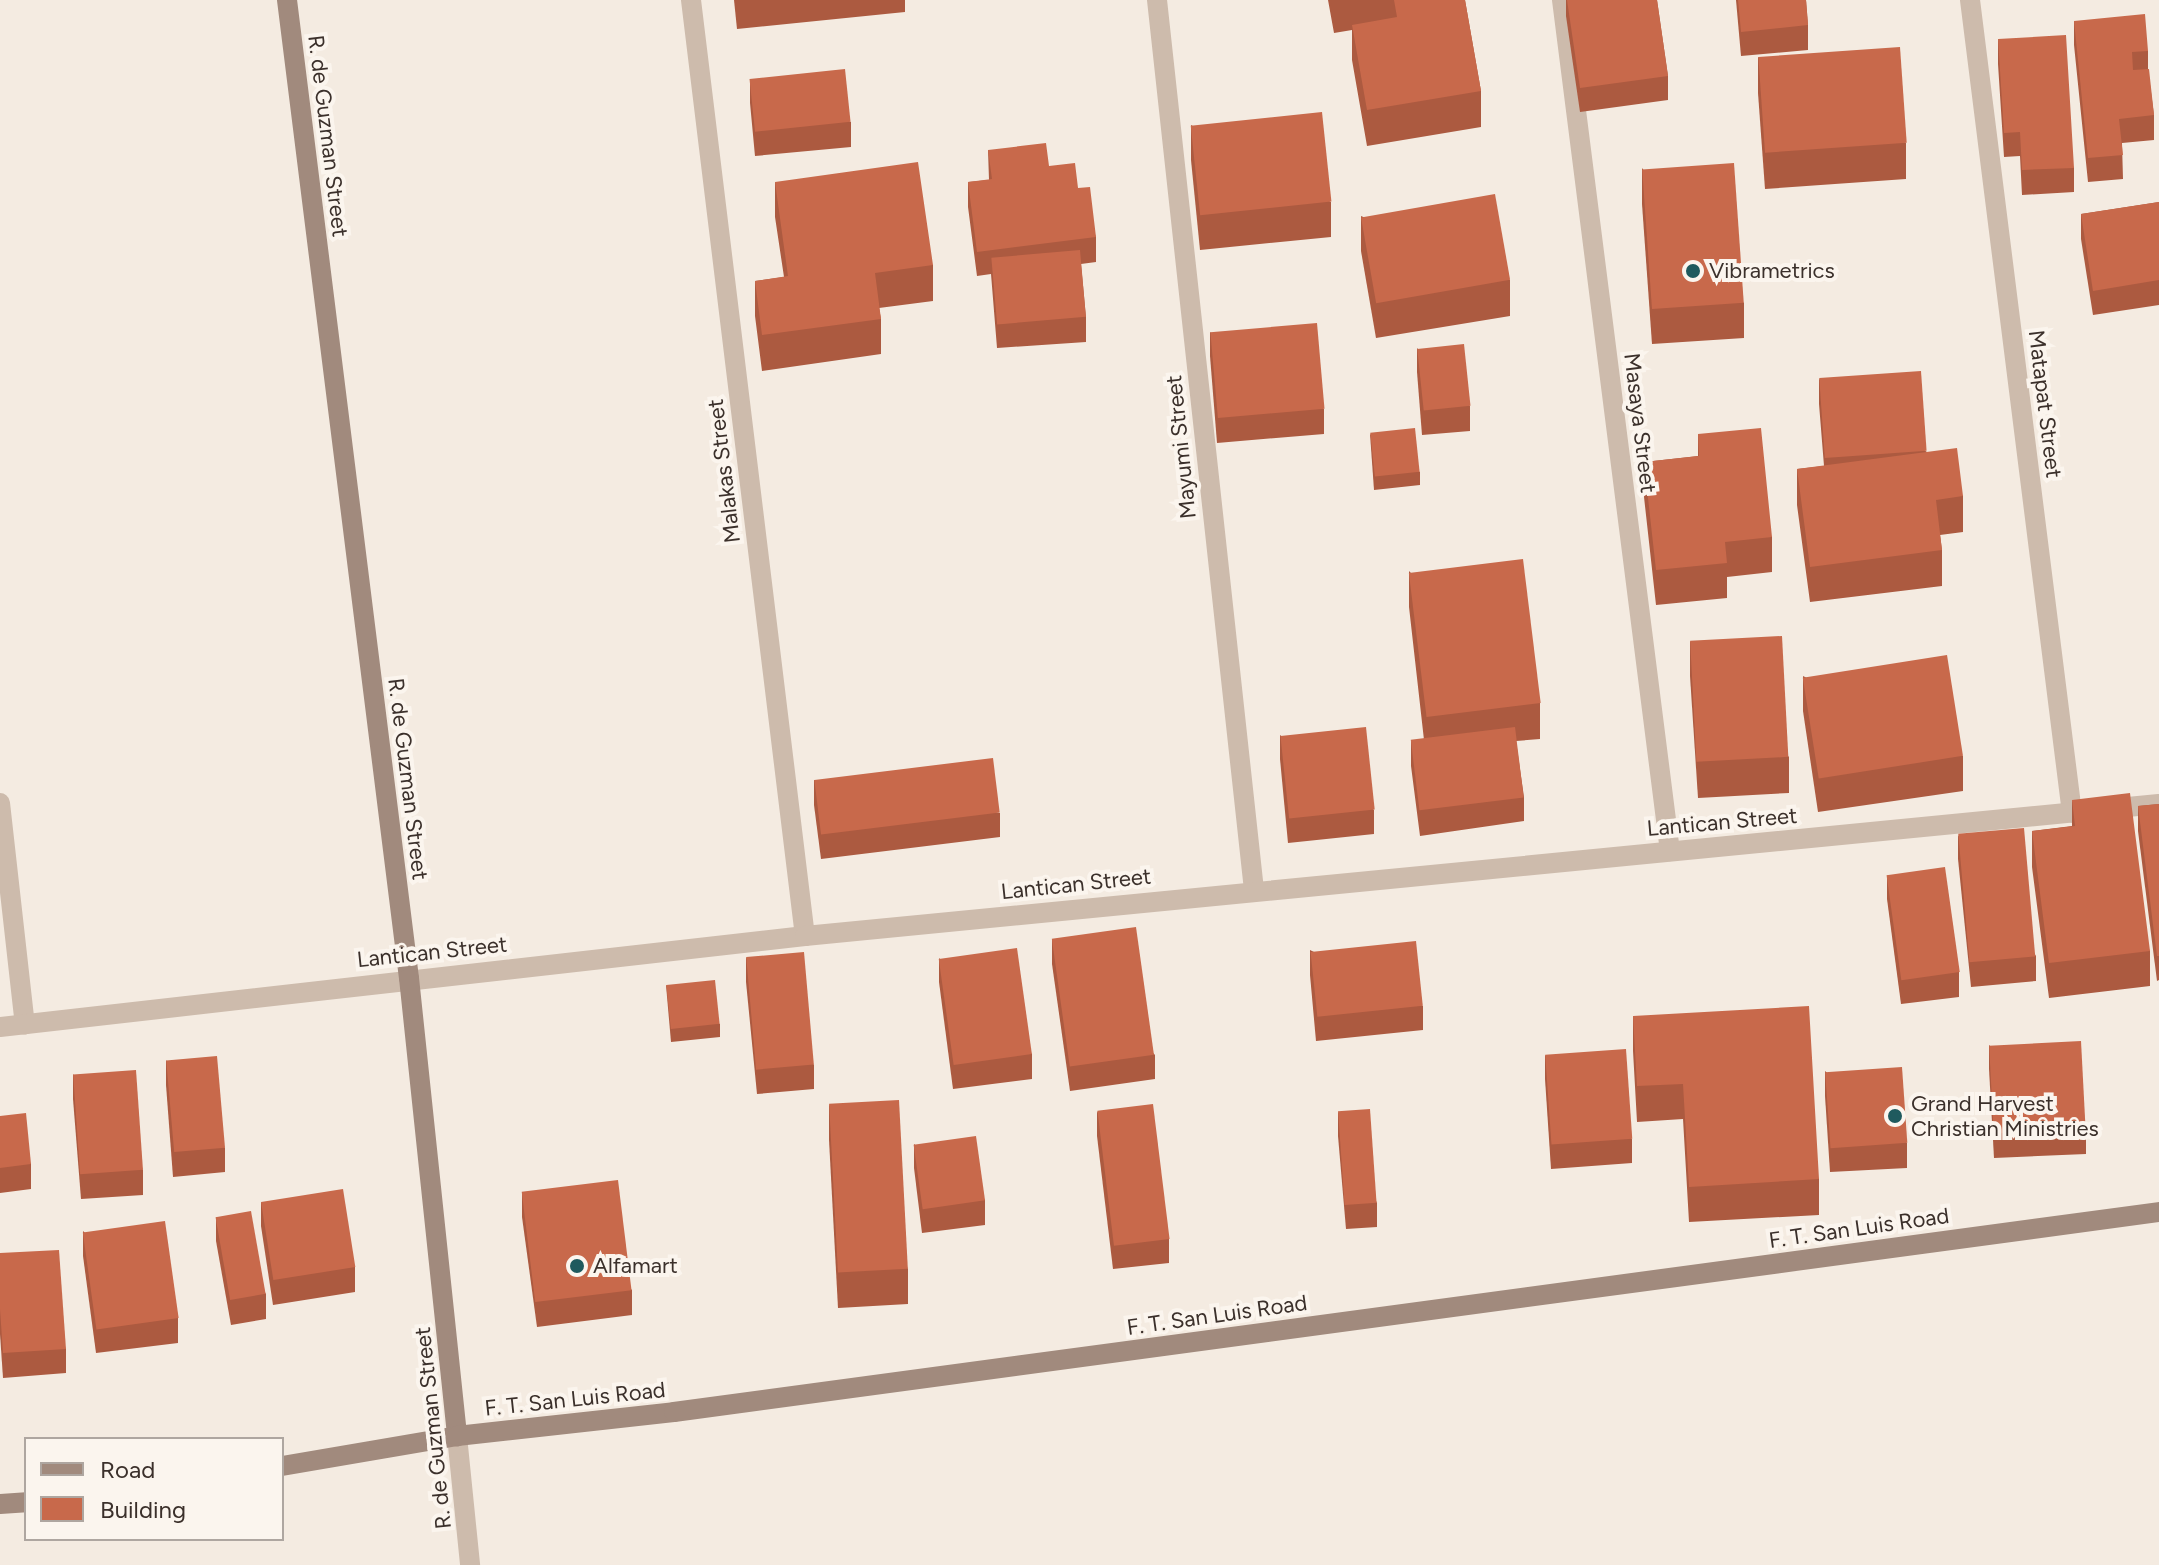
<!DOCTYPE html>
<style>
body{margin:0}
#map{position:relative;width:2159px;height:1565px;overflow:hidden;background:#f4ebe1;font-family:Figtree,sans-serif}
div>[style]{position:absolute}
.street>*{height:20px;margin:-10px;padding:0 10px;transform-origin:10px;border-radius:10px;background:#cdbbac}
.secondary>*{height:20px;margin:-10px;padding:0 10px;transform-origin:10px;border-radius:10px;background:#a18a7d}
.wall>*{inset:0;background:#ac5a40}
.building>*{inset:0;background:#c8694b;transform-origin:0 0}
.dots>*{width:22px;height:22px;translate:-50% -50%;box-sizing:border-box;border:4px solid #fbf5ee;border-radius:50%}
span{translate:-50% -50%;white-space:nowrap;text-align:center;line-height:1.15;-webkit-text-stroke:8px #fbf5ee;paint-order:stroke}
.street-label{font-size:22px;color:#3b302b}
.poi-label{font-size:22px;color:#3b302b}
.left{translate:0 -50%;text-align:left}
.legend{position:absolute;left:24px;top:1437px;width:260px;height:104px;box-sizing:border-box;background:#fbf5ee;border:2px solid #aea6a0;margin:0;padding:10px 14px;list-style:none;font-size:24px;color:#3b302b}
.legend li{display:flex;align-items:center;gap:16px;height:40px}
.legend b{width:40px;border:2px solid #aea6a0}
</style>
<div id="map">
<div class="street">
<div style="left:691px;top:0;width:943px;rotate:83.06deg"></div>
<div style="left:1157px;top:0;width:895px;rotate:83.78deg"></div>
<div style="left:1562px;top:0;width:858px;rotate:82.77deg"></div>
<div style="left:1970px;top:0;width:819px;rotate:82.85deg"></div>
<div style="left:0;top:803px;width:223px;rotate:83.6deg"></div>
<div style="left:0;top:1027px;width:810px;rotate:-6.45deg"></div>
<div style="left:805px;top:936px;width:1360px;rotate:-5.57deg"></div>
<div style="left:457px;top:1436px;width:130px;rotate:84.2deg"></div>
</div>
<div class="secondary">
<div style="left:287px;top:0;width:986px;rotate:82.89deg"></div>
<div style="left:409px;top:978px;width:461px;rotate:84deg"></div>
<div style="left:282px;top:1466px;width:178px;rotate:-9.7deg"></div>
<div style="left:457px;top:1436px;width:218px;rotate:-6.3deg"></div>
<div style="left:674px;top:1412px;width:1498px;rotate:-7.67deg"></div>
<div style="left:0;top:1504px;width:26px;rotate:-4deg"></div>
</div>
<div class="wall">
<div style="clip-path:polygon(734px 0,905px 0,905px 12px,737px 29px)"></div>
<div style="clip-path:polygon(1328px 0,1465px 0,1481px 91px,1481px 127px,1367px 146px,1352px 60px,1352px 30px,1334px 33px)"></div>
<div style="clip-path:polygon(1566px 0,1657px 0,1668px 76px,1668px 100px,1580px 112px,1566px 16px)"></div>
<div style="clip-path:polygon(1736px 0,1806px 0,1808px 25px,1808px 50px,1741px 56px)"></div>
<div style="clip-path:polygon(2074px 21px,2148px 51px,2148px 69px,2154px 115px,2154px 140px,2122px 143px,2123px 179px,2088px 182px,2074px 45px)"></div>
<div style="clip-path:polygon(1998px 39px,2074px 168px,2074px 192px,2022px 195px,2020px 156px,2004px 157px,1998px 64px)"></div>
<div style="clip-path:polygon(1758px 57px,1906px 143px,1906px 179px,1765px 189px,1758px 93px)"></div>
<div style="clip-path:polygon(750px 79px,851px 122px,851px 147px,755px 156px,750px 103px)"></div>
<div style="clip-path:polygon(1191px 125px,1331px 202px,1331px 237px,1200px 250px,1191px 160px)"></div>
<div style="clip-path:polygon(988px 150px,1049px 166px,1078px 188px,1096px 237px,1096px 262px,1081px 264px,1086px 317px,1086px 342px,997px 348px,991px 274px,977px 276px,968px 207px,968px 182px,989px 180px)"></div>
<div style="clip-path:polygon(1642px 168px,1744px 303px,1744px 338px,1652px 344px,1642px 204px)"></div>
<div style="clip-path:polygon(775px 182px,933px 265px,933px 301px,879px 308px,881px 319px,881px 354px,762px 371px,755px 316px,755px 281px,784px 277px,775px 217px)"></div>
<div style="clip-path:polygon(2159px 202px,2159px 305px,2093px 315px,2081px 239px,2081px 214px)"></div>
<div style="clip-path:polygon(1361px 216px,1510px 280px,1510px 316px,1376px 338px,1361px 251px)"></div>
<div style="clip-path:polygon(1210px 332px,1324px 409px,1324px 434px,1217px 443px,1210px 356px)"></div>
<div style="clip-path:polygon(1417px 348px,1470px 406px,1470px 431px,1422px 435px,1417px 372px)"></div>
<div style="clip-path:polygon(1819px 379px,1927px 452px,1963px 496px,1963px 532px,1940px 535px,1942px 550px,1942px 586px,1810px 602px,1797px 505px,1797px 469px,1824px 466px,1819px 404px)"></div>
<div style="clip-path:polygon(1370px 434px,1420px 472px,1420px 485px,1374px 490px)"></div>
<div style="clip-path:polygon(1698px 434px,1772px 537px,1772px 572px,1727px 577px,1727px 598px,1656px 605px,1644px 497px,1644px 462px,1698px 456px)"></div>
<div style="clip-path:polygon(1409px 571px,1540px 703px,1540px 739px,1516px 741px,1524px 797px,1524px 821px,1420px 836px,1411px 766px,1411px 742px,1424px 740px,1409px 607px)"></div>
<div style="clip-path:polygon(1690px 641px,1789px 757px,1789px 793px,1698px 798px,1690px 676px)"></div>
<div style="clip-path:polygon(1803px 676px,1963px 756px,1963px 791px,1818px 812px,1803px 711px)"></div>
<div style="clip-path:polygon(1280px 735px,1374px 810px,1374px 834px,1288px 843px,1280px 759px)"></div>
<div style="clip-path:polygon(814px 780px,1000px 813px,1000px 837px,821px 859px,814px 805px)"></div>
<div style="clip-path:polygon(2072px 800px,2150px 951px,2150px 986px,2049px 998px,2032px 867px,2032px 831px,2072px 826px)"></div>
<div style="clip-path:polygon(2159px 804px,2159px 980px,2157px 981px,2138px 831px,2138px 806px)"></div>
<div style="clip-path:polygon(1958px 835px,2036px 956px,2036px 981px,1971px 987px,1958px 859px)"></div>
<div style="clip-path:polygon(1887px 875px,1959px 972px,1959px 997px,1901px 1004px,1887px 899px)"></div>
<div style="clip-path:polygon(1052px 939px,1155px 1055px,1155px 1079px,1070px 1091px,1052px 964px)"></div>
<div style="clip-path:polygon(1310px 950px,1423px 1006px,1423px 1030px,1316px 1041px,1310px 975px)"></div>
<div style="clip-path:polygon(746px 957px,814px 1065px,814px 1089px,757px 1094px,746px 982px)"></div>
<div style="clip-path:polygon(939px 958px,1032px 1054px,1032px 1079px,953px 1089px,939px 982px)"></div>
<div style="clip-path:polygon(666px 985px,720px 1024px,720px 1037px,671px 1042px)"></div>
<div style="clip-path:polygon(1633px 1016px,1819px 1179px,1819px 1215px,1689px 1222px,1683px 1119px,1637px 1122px,1633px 1051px)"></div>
<div style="clip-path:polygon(1989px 1045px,2086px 1129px,2086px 1154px,1994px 1158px,1989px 1069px)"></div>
<div style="clip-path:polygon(1545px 1055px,1632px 1139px,1632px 1163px,1551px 1169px,1545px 1079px)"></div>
<div style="clip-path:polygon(166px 1060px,225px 1148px,225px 1172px,173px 1177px,166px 1085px)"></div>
<div style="clip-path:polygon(1825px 1071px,1907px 1143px,1907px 1168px,1830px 1172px,1825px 1096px)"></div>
<div style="clip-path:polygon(73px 1074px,143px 1170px,143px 1195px,81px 1199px,73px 1099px)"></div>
<div style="clip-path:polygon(829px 1104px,908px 1269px,908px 1304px,838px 1308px,829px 1140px)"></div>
<div style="clip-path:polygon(1097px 1111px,1169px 1239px,1169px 1263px,1113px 1269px,1097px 1136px)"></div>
<div style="clip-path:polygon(1338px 1111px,1377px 1203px,1377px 1227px,1346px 1229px,1338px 1136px)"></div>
<div style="clip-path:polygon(0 1116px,31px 1164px,31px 1189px,0 1193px)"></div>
<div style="clip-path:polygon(914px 1144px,985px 1200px,985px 1225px,922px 1233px,914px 1168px)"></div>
<div style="clip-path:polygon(522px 1192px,632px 1290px,632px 1315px,537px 1327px,522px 1217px)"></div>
<div style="clip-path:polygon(261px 1202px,355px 1267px,355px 1292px,273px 1305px,261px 1226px)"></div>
<div style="clip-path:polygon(216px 1217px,266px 1294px,266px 1319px,231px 1325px,216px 1241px)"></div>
<div style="clip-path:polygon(83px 1231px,178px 1318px,178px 1343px,96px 1353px,83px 1256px)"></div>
<div style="clip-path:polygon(0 1253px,66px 1349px,66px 1373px,3px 1378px,0 1334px)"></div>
</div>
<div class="building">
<div style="clip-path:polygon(1394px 0,1465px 0,1481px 91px,1367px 110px,1352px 25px,1397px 17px)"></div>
<div style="clip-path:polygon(1567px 0,1657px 0,1668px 76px,1580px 88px)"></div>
<div style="clip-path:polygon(1738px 0,1806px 0,1808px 25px,1741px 32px)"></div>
<div style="clip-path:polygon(2145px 14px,2148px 51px,2132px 52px,2133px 70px,2149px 69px,2154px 115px,2119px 119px,2123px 155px,2088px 158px,2074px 21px)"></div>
<div style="clip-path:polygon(2066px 35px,2074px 168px,2022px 170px,2020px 132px,2004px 133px,1998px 39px)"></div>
<div style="left:1900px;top:47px;width:96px;height:142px;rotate:86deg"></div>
<div style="left:845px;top:69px;width:53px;height:96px;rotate:84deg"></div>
<div style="left:1322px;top:112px;width:90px;height:132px;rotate:84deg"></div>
<div style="clip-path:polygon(1046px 143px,1049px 166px,1075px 163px,1078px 188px,1090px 187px,1096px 237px,977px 252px,968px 182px,992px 179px,988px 150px)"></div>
<div style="clip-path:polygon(918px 162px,933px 265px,875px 273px,881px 319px,762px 335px,755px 281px,788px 276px,775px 182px)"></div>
<div style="left:1734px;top:163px;width:140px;height:92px;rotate:86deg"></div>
<div style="left:1495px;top:194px;width:87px;height:136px;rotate:80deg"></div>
<div style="clip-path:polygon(2159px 202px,2159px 280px,2093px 291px,2081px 214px)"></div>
<div style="left:1080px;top:250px;width:67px;height:89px;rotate:85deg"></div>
<div style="left:1317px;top:323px;width:86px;height:107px;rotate:85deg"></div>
<div style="left:1464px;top:344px;width:62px;height:47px;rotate:84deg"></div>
<div style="left:1921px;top:371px;width:80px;height:102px;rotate:86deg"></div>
<div style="left:1415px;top:428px;width:44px;height:45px;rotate:84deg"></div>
<div style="clip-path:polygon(1761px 428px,1772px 537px,1725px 542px,1727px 563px,1656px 570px,1644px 462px,1699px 456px,1698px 434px)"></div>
<div style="clip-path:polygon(1957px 448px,1963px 496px,1936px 500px,1942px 550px,1810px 567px,1797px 469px)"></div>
<div style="left:1523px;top:559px;width:145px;height:115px;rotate:83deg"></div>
<div style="left:1782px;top:636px;width:121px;height:92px;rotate:87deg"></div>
<div style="left:1947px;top:655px;width:102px;height:146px;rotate:81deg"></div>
<div style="left:1366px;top:727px;width:83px;height:86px;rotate:84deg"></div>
<div style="left:1515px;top:727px;width:71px;height:105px;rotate:83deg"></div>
<div style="left:993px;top:758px;width:55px;height:180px;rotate:83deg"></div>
<div style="clip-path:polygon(2130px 793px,2150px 951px,2049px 963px,2032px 831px,2075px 826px,2072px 800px)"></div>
<div style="clip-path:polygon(2159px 804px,2159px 956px,2157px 956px,2138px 806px)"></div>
<div style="left:2024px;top:828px;width:129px;height:66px;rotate:85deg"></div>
<div style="left:1945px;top:867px;width:106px;height:59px;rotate:82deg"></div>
<div style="left:1136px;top:927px;width:129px;height:85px;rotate:82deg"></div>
<div style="left:1416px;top:941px;width:65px;height:106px;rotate:84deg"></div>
<div style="left:1017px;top:948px;width:107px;height:79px;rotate:82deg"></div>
<div style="left:804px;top:952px;width:113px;height:58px;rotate:85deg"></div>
<div style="left:715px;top:980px;width:44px;height:49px;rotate:84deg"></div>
<div style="clip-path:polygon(1809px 1006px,1819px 1179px,1689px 1187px,1683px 1084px,1637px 1086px,1633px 1016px)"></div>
<div style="left:2081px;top:1041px;width:88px;height:92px;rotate:87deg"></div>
<div style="left:1626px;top:1049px;width:90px;height:81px;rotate:86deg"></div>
<div style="left:217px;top:1056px;width:92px;height:51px;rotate:85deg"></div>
<div style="left:1902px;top:1067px;width:76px;height:77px;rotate:86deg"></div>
<div style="left:136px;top:1070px;width:100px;height:63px;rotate:86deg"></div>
<div style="left:899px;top:1100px;width:169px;height:70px;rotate:87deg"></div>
<div style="left:1153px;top:1104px;width:136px;height:56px;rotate:83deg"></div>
<div style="left:1370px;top:1109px;width:94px;height:32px;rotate:86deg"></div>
<div style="clip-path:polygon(26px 1113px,31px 1164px,0 1168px,0 1116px)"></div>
<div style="left:976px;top:1136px;width:65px;height:63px;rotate:82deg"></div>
<div style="left:618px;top:1180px;width:111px;height:97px;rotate:83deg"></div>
<div style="left:343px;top:1189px;width:79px;height:83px;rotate:81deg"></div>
<div style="left:251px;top:1211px;width:84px;height:36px;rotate:80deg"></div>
<div style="left:165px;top:1221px;width:98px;height:83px;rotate:82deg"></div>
<div style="clip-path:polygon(59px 1250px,66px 1349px,3px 1353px,0 1309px,0 1253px)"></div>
</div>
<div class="dots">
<div style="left:1693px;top:271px;background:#1f5a5e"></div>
<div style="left:1895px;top:1116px;background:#1f5a5e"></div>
<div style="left:577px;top:1266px;background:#1f5a5e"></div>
</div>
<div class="street-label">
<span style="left:328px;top:136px;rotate:83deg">R. de Guzman Street</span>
<span style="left:2045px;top:404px;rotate:83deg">Matapat Street</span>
<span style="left:1640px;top:423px;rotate:83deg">Masaya Street</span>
<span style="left:1181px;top:447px;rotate:-96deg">Mayumi Street</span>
<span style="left:724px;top:471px;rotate:-97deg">Malakas Street</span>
<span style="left:408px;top:779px;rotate:83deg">R. de Guzman Street</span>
<span style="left:1722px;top:822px;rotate:-5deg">Lantican Street</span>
<span style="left:1076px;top:884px;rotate:-6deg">Lantican Street</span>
<span style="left:432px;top:952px;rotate:-6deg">Lantican Street</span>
<span style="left:1859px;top:1228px;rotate:-8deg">F. T. San Luis Road</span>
<span style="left:1217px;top:1315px;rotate:-8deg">F. T. San Luis Road</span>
<span style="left:575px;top:1399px;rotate:-6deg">F. T. San Luis Road</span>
<span style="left:433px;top:1428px;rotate:-96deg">R. de Guzman Street</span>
</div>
<div class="poi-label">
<span class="left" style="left:1709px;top:271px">Vibrametrics</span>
<span class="left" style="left:1911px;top:1116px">Grand Harvest<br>Christian Ministries</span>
<span class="left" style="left:593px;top:1266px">Alfamart</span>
</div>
<ul class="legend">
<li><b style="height:10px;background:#a18a7d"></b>Road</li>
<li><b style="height:22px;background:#c8694b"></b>Building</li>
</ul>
</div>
